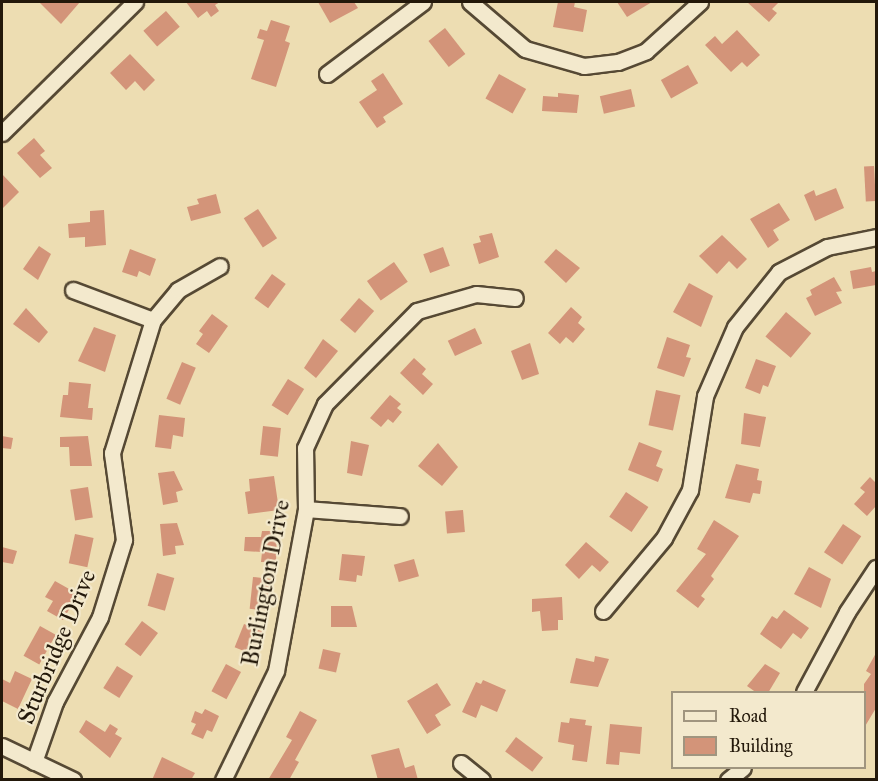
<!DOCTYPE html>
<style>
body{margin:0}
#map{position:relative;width:878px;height:781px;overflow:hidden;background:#edddb2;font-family:"IM FELL Great Primer",serif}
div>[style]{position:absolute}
.building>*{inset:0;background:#d39479;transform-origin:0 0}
.roads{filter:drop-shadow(2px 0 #564934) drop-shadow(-2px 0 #564934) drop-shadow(0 2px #564934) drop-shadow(0 -2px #564934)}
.minor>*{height:15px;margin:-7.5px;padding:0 7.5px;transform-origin:7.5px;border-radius:7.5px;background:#f3e9cd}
span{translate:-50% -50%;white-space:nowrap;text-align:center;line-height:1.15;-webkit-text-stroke:4.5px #f3e9cd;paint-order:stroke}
.street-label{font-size:24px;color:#23180a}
.frame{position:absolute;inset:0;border:3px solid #23180a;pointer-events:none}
.legend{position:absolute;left:671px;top:691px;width:195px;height:78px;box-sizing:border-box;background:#f3e9cd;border:2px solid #a0957f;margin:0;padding:8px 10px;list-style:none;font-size:18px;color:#23180a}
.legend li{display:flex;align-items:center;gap:12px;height:30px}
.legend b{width:30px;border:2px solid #a0957f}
</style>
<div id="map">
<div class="building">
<div style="clip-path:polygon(39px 2px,80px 2px,61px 24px)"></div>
<div style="clip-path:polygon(186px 2px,220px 2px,215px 5px,219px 11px,211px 17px,207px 11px,198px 18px)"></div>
<div style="clip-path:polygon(318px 2px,354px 2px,358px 8px,330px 23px)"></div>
<div style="clip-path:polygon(558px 2px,575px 2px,574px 7px,587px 10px,583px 32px,553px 27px)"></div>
<div style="clip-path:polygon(617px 2px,652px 2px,627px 17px)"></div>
<div style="clip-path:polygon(747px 2px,779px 2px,772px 9px,777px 13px,769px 22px)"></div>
<div style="left:166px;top:11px;width:21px;height:30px;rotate:49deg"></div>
<div style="clip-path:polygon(271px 20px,290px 26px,285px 41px,290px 43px,276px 87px,251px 79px,264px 40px,257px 38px,260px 29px,267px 31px)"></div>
<div style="left:445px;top:28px;width:33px;height:21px;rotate:52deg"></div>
<div style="clip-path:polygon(737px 30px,760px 55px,747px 67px,742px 62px,731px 72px,705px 45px,715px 36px,722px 44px)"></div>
<div style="clip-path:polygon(130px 54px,155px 80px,144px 91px,135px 81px,126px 90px,110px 73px)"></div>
<div style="left:688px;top:65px;width:21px;height:31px;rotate:61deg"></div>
<div style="clip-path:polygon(383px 73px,403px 104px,383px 117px,386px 122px,377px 128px,359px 102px,377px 90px,371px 81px)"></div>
<div style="left:499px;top:74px;width:31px;height:28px;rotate:29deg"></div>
<div style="left:631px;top:89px;width:18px;height:32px;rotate:77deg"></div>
<div style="clip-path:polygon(558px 93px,579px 95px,577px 113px,542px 111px,543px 96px,558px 97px)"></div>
<div style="clip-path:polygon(34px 138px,45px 151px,40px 155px,52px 168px,40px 178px,17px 153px)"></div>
<div style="left:874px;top:166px;width:35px;height:10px;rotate:87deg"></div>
<div style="clip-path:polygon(2px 174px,19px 192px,2px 209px)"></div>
<div style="clip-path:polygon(836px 188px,844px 208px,815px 221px,804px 195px,814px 190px,816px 196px)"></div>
<div style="clip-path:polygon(216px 194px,221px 213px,191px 221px,187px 207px,199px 204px,197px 199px)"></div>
<div style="clip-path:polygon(779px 203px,790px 220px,773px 230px,779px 240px,768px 248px,750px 219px)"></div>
<div style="left:258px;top:209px;width:35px;height:17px;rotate:57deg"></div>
<div style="clip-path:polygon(104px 210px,106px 245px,85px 247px,85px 237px,69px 238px,68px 224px,90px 222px,90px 211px)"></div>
<div style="clip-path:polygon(492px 233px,499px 257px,479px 264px,473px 244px,481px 242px,479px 236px)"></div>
<div style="clip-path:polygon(722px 235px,747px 259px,737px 269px,729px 261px,717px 274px,699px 256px)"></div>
<div style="clip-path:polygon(39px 246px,51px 254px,38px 280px,23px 269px)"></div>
<div style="left:443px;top:247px;width:20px;height:21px;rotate:70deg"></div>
<div style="clip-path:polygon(130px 249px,156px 259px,150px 276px,139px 271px,137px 277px,122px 272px)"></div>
<div style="clip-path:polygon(556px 249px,580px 268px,566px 283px,544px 262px)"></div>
<div style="left:394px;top:262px;width:24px;height:33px;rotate:55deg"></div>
<div style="clip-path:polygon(871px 267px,872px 272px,876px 271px,876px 285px,853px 289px,850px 271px)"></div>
<div style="left:272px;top:274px;width:17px;height:30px;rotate:36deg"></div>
<div style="clip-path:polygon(834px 277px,842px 291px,836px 292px,842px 303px,815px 316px,806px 298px,812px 295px,810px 290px)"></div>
<div style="clip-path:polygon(689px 283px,713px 296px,701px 327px,673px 312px)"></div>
<div style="left:359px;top:298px;width:20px;height:29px;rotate:41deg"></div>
<div style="clip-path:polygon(571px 307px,582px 317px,578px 323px,585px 329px,573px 343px,566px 337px,560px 344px,548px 333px)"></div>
<div style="clip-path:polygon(26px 308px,48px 332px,39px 343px,13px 324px)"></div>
<div style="left:786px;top:312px;width:33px;height:32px;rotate:40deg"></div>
<div style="clip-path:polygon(212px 314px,228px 326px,209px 353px,196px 344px,203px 334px,199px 331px)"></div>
<div style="clip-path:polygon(94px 327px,116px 335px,105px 372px,78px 361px)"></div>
<div style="left:475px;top:328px;width:17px;height:30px;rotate:65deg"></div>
<div style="clip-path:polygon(667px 337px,690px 345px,686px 357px,691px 358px,684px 377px,657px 368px)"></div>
<div style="clip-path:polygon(323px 339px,338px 351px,316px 378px,304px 368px)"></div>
<div style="clip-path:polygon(530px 343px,539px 374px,522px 380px,511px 351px)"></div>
<div style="clip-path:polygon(414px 358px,426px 369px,422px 374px,433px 384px,423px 395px,400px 373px)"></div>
<div style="clip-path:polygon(756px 359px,776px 366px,768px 387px,763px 385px,760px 394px,745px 388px)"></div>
<div style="left:182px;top:362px;width:15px;height:40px;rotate:23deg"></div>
<div style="left:288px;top:379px;width:19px;height:31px;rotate:32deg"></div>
<div style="clip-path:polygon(69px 382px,91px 384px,88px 408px,93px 408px,92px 420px,60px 417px,63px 395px,68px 395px)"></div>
<div style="left:656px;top:390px;width:25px;height:36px;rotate:12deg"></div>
<div style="clip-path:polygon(390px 395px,401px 404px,397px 408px,402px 412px,393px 423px,388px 419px,381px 427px,370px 418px)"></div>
<div style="clip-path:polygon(744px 413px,766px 417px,760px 447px,741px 444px)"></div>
<div style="clip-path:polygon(159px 415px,185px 418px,183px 437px,173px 435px,171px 449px,155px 447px)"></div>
<div style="left:263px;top:426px;width:18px;height:29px;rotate:6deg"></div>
<div style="clip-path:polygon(2px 436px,13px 438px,11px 449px,2px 448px)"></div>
<div style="clip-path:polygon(88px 436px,92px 466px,70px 466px,69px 447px,60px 447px,60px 437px)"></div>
<div style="clip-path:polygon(351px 441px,369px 445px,362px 476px,347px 473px)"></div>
<div style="clip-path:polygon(639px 442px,662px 451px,656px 466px,663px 469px,658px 482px,628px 470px)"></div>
<div style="clip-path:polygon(438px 443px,458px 467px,442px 486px,418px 466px)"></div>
<div style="clip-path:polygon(736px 464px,759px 469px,757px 480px,762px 481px,760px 494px,753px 493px,750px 503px,725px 498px)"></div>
<div style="clip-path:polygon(174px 471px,183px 490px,176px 492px,178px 502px,163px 505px,158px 473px)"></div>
<div style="clip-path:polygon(274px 476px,279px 510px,248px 514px,245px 492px,250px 491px,249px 479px)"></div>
<div style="clip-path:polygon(870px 477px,876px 483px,876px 506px,867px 516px,854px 504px,865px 492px,860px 488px)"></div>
<div style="left:88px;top:487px;width:31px;height:18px;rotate:81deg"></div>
<div style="left:626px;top:492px;width:27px;height:30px;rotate:34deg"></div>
<div style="left:463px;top:510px;width:22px;height:18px;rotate:85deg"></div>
<div style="clip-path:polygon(714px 520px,739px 536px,711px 576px,714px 579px,701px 596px,705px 599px,698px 608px,676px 591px,706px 554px,697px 549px)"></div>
<div style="clip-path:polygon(177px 523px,184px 545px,175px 546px,176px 554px,163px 556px,160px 524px)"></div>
<div style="left:843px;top:524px;width:22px;height:34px;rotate:34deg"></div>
<div style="clip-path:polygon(262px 531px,277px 531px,276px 562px,261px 562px,262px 552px,244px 551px,245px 537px,261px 537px)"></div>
<div style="left:75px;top:534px;width:19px;height:30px;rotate:12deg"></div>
<div style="clip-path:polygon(586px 542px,609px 562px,600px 572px,592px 565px,579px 579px,565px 565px)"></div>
<div style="clip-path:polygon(2px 547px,17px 551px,13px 564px,2px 562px)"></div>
<div style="clip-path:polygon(342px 554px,365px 556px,362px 576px,357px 575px,356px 582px,339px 580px)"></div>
<div style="left:414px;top:559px;width:18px;height:21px;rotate:74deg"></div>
<div style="clip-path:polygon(809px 567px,831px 579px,821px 608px,794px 594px)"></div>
<div style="left:157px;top:573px;width:18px;height:34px;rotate:16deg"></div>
<div style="left:253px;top:577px;width:18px;height:32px;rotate:6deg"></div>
<div style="clip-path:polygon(55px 581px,78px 594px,63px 620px,47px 611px,53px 601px,45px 597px)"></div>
<div style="clip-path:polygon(562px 597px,563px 620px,558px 620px,558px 630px,542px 631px,540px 611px,532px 612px,532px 599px)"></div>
<div style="clip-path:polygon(331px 606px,352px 606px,357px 627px,331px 627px)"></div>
<div style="clip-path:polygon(784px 610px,809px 628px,801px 639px,793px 633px,781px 649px,760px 634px,772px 616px,777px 619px)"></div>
<div style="left:142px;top:621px;width:20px;height:29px;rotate:37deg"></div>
<div style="left:244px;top:624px;width:22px;height:25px;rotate:22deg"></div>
<div style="left:40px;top:626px;width:18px;height:34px;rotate:29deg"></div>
<div style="left:323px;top:649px;width:18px;height:20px;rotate:13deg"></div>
<div style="clip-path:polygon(876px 653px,876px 708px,864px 728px,864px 684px,871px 674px,866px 671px)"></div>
<div style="clip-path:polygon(595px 656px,609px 659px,598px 687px,570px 683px,576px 658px,594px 662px)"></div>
<div style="left:226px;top:664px;width:17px;height:31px;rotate:28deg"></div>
<div style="clip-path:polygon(765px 664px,780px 673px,768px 693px,757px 693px,747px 686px)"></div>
<div style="left:117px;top:666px;width:19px;height:26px;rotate:32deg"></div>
<div style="clip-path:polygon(15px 671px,32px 679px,18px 709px,2px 701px,2px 679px,10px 683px)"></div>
<div style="clip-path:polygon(483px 680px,506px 690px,497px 712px,481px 705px,476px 718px,462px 712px,476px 682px,481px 684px)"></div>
<div style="clip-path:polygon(437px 683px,451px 705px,435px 715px,441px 725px,427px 734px,407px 701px)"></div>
<div style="clip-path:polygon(205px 709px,219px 716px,212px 732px,207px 730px,203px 739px,191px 734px,196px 724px,191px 722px,195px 711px,202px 714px)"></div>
<div style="clip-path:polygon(300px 711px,317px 720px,295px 760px,299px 762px,289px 780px,268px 780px,292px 740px,286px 737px)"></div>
<div style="clip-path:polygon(570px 718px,586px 720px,585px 725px,592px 726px,587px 762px,572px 760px,574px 745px,558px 742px,561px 722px,569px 723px)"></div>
<div style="clip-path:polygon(86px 720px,105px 732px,110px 724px,118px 729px,115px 734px,122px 738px,110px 758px,79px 732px)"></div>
<div style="clip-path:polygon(610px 724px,642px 727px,640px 754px,620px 752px,619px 765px,606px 764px)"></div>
<div style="left:516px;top:737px;width:34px;height:18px;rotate:37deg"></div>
<div style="clip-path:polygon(399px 748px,405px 768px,414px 765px,418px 780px,378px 780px,371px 755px)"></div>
<div style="clip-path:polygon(162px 757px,195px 773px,191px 780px,152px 780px)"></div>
</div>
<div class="roads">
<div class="minor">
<div style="left:470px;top:2px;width:72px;rotate:40.5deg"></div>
<div style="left:525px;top:49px;width:61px;rotate:16.1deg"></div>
<div style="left:584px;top:66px;width:34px;rotate:-7deg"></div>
<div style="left:618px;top:62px;width:30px;rotate:-21deg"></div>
<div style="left:646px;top:51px;width:73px;rotate:-42.2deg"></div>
<div style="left:327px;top:74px;width:120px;rotate:-36.9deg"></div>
<div style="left:2px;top:133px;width:187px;rotate:-44.6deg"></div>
<div style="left:73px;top:290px;width:85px;rotate:20.6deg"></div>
<div style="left:306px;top:509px;width:94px;rotate:4.3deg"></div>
<div style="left:603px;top:611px;width:95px;rotate:-50.1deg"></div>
<div style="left:664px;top:538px;width:55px;rotate:-61.6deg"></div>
<div style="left:690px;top:490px;width:95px;rotate:-80.9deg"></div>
<div style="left:705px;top:396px;width:75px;rotate:-66.5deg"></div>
<div style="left:735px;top:327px;width:70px;rotate:-51.3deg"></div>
<div style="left:779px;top:272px;width:54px;rotate:-27.5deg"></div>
<div style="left:827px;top:247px;width:50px;rotate:-11.5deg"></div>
<div style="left:804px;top:692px;width:91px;rotate:-61.7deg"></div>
<div style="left:847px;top:612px;width:53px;rotate:-56.6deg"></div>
<div style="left:2px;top:746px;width:79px;rotate:25.6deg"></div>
<div style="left:34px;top:762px;width:64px;rotate:-70.7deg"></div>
<div style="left:55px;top:702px;width:96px;rotate:-62.1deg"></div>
<div style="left:100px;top:617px;width:81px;rotate:-72.7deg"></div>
<div style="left:124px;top:540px;width:88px;rotate:-97.9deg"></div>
<div style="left:112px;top:453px;width:139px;rotate:-72.9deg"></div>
<div style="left:153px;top:320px;width:39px;rotate:-50deg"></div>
<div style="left:178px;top:290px;width:48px;rotate:-29.7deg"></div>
<div style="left:461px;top:763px;width:27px;rotate:39deg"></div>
<div style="left:223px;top:780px;width:121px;rotate:-64.1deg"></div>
<div style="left:276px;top:671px;width:165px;rotate:-79.5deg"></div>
<div style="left:306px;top:509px;width:61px;rotate:-90.9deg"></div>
<div style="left:305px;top:448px;width:48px;rotate:-65.6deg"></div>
<div style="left:325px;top:404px;width:131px;rotate:-45.3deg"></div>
<div style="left:417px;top:311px;width:61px;rotate:-16.1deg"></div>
<div style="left:476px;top:294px;width:39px;rotate:6deg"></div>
<div style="left:728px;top:780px;width:19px;rotate:-39deg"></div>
</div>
</div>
<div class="street-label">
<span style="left:266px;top:583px;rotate:-79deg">Burlington Drive</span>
<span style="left:57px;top:647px;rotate:-67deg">Sturbridge Drive</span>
</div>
<div class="frame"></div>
<ul class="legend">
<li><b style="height:8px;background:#f3e9cd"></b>Road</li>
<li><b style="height:16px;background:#d39479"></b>Building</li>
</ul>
</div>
